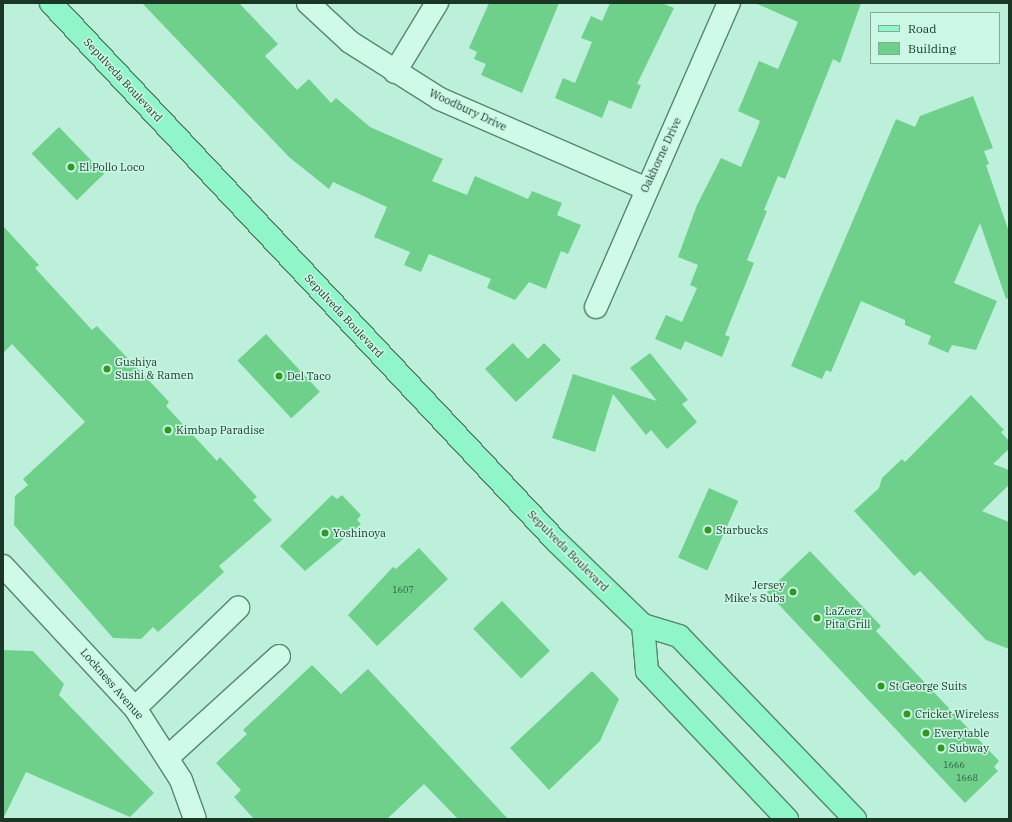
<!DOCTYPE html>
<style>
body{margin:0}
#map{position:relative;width:1012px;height:822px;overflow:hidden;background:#bcf0da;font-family:"IBM Plex Serif",serif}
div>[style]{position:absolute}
.building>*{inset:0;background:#6fd08c;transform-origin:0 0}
.roads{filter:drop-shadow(1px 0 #55876a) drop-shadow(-1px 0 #55876a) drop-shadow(0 1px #55876a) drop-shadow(0 -1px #55876a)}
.minor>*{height:22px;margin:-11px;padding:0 11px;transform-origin:11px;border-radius:11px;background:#cffae8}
.major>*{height:22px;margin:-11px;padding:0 11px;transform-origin:11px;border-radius:11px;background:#90f6ca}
.dots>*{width:11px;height:11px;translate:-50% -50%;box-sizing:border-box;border:2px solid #cbf7e5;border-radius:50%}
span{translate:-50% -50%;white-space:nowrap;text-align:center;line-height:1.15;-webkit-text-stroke:3px #cbf7e5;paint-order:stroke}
.number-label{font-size:9px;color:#2f5c3e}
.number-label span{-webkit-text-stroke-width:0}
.street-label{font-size:11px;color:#1a3624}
.poi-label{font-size:11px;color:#1a3624}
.left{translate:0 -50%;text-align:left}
.right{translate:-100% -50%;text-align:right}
.frame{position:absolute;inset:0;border:4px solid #1a3624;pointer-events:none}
.legend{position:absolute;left:870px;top:12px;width:130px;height:52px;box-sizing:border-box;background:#cbf7e5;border:1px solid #84aa98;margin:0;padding:5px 7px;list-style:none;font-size:12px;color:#1a3624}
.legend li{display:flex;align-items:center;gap:8px;height:20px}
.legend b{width:20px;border:1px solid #84aa98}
</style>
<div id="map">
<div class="building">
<div style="clip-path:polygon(142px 3px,239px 3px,278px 44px,265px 56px,297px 90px,309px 79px,331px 103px,336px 98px,370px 127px,443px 159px,432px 181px,467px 195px,475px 176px,528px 199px,532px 191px,562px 203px,557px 215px,581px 225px,568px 254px,561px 251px,546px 289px,529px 282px,515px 300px,487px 288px,491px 279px,429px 254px,421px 272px,404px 265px,410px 252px,374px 237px,387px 207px,333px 182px,329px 189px,289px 157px)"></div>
<div style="clip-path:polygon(489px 3px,559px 3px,522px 93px,481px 75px,486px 64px,474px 59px,477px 52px,469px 48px)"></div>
<div style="clip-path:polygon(610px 3px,662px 3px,674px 8px,637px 84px,641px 85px,631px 109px,609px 100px,602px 118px,555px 98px,563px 78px,575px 83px,592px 42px,581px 38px,591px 16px,602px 21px)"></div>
<div style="clip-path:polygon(755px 3px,861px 3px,840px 63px,833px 59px,785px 179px,778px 176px,764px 210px,767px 211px,747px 260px,754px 263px,725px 335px,730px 337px,722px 357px,685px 341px,681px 350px,655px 339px,666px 315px,682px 322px,697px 288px,690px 285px,698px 265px,678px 257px,697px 205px,721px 158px,741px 167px,757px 129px,760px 121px,738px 111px,759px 61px,778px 69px,798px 22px)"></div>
<div style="clip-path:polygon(973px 96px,993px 148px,984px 151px,989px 164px,986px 165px,1009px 232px,1009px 298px,1006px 299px,980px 223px,954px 283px,997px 301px,976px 350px,952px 345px,948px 353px,928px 344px,931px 336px,905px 325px,905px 320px,861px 301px,831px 372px,826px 370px,822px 379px,791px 366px,896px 119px,915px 127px,920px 116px)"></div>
<div style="left:59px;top:127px;width:65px;height:38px;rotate:46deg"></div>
<div style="clip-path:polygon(3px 226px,39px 265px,35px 268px,92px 330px,97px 326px,157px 389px,169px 402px,166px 406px,217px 461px,220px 457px,257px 497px,253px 500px,272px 520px,219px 566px,224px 572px,158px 632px,153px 627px,141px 639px,113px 638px,14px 525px,15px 496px,28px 485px,23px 479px,85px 422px,12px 344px,3px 353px)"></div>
<div style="left:266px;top:334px;width:79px;height:39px;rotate:47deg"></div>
<div style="clip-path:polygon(513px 343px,528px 359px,544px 343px,561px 360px,516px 402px,485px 369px)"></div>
<div style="clip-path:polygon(650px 353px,688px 400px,682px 404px,697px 422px,667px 449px,651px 430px,646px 435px,613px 394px,595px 452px,552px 438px,573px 374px,657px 401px,630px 368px)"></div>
<div style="clip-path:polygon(971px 395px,1004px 430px,1001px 432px,1009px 441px,1009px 449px,993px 464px,1009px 470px,1009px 485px,982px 511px,1009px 522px,1009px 649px,986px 640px,920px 571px,914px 576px,854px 511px,879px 488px,882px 478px,902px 459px,905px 462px)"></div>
<div style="left:709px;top:488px;width:32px;height:76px;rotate:24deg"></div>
<div style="clip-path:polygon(332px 495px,337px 499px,342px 495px,361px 515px,357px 520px,361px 524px,305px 571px,280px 546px)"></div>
<div style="clip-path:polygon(419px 548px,448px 579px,377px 646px,348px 615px,393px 567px,396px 569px)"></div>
<div style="clip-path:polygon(810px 551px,881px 626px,876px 631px,999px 761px,994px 767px,998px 771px,965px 803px,767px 592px)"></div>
<div style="left:502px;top:601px;width:69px;height:40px;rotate:46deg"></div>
<div style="clip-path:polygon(3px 650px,33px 651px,64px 684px,59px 695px,154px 793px,130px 817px,26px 772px,3px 819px)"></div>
<div style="clip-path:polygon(312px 665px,341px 694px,368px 669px,508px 819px,458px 819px,424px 784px,387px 819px,254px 819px,234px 797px,241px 790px,216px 763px,247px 734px,243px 730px)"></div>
<div style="clip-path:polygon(592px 671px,619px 699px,600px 741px,549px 790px,510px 748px)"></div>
</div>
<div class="roads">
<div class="minor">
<div style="left:308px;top:3px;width:57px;rotate:42.9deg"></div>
<div style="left:350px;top:42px;width:107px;rotate:32.3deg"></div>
<div style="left:440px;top:99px;width:223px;rotate:23.5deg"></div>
<div style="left:395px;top:72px;width:81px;rotate:-58.7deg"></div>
<div style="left:596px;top:307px;width:332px;rotate:-66.4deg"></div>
<div style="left:3px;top:566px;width:194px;rotate:47.1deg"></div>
<div style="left:135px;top:708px;width:85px;rotate:57.4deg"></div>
<div style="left:181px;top:780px;width:41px;rotate:70.3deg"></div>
<div style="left:135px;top:708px;width:144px;rotate:-44.2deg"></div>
<div style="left:168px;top:757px;width:150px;rotate:-42.3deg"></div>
</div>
<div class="major">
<div style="left:51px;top:3px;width:738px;rotate:46.81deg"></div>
<div style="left:556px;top:541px;width:121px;rotate:44deg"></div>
<div style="left:643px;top:625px;width:38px;rotate:17deg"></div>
<div style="left:679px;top:636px;width:254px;rotate:46.1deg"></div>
<div style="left:643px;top:625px;width:46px;rotate:85deg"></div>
<div style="left:647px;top:671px;width:204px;rotate:46.6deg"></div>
</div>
</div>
<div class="dots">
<div style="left:71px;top:167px;background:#319922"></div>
<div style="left:107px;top:369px;background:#319922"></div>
<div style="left:279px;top:376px;background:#319922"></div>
<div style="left:168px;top:430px;background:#319922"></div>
<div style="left:708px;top:530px;background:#319922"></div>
<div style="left:325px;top:533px;background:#319922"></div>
<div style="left:793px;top:592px;background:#319922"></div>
<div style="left:817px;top:618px;background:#319922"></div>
<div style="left:881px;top:686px;background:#319922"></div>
<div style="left:907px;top:714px;background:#319922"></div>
<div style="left:926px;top:733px;background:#319922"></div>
<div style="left:941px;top:748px;background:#319922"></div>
</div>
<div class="number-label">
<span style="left:403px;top:590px">1607</span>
<span style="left:954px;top:765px">1666</span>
<span style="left:967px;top:778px">1668</span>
</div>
<div class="street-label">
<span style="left:123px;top:80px;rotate:47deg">Sepulveda Boulevard</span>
<span style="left:468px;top:110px;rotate:25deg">Woodbury Drive</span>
<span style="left:661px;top:155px;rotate:-65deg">Oakhorne Drive</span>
<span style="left:344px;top:316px;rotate:47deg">Sepulveda Boulevard</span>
<span style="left:568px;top:551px;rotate:45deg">Sepulveda Boulevard</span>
<span style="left:112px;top:684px;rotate:49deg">Lockness Avenue</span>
</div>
<div class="poi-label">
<span class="left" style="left:79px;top:167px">El Pollo Loco</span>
<span class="left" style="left:115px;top:369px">Gushiya<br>Sushi &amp; Ramen</span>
<span class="left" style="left:287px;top:376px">Del Taco</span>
<span class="left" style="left:176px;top:430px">Kimbap Paradise</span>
<span class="left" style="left:716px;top:530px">Starbucks</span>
<span class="left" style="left:333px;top:533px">Yoshinoya</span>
<span class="right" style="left:785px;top:592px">Jersey<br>Mike's Subs</span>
<span class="left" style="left:825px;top:618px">LaZeez<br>Pita Grill</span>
<span class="left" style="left:889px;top:686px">St George Suits</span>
<span class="left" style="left:915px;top:714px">Cricket Wireless</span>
<span class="left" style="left:934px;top:733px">Everytable</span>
<span class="left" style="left:949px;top:748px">Subway</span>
</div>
<div class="frame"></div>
<ul class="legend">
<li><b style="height:5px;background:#90f6ca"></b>Road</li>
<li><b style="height:11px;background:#6fd08c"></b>Building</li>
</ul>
</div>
